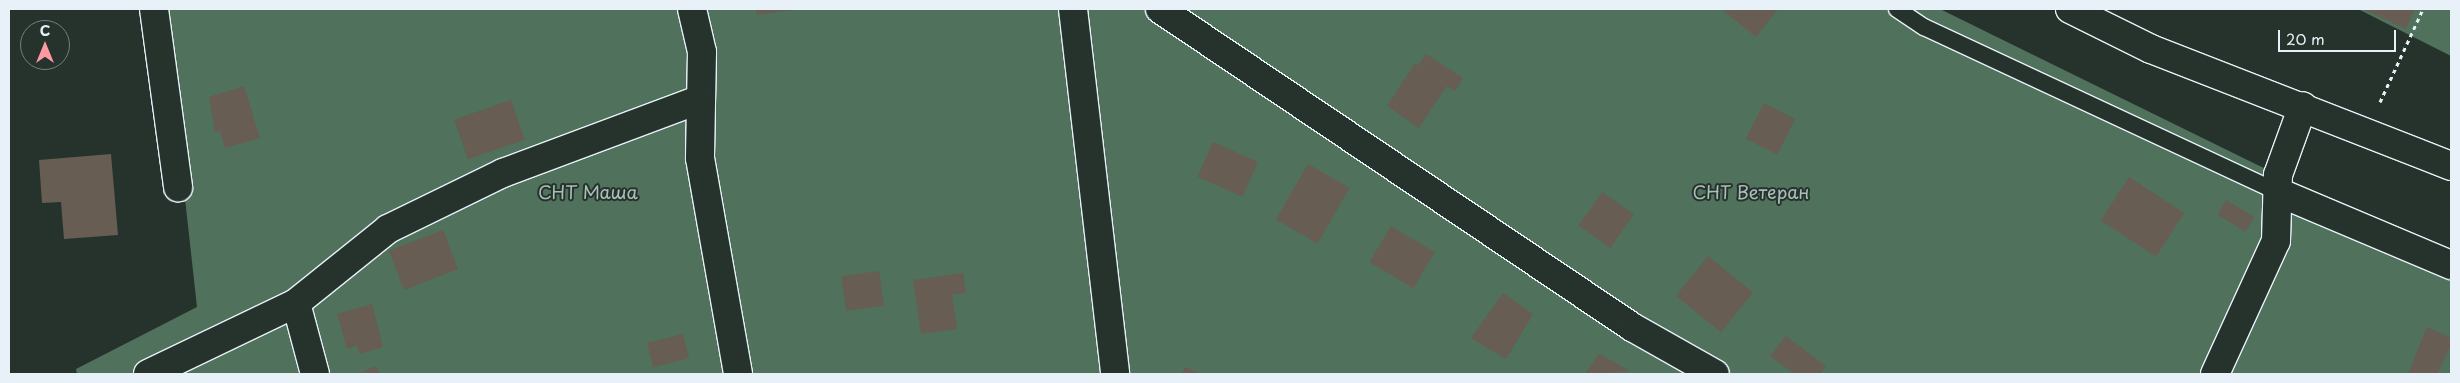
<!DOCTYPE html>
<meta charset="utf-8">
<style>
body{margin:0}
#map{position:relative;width:2460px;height:383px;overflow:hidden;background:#26332d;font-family:"Playpen Sans",sans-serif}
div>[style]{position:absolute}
.green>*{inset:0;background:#50715c}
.building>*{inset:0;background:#675d53;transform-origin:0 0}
.path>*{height:3px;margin-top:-1.5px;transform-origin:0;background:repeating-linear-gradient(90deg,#e8f1f8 0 4px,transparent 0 8px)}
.roads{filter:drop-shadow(1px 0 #e8f1f8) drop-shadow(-1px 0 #e8f1f8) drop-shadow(0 1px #e8f1f8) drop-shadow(0 -1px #e8f1f8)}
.service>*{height:16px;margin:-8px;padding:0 8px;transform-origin:8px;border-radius:8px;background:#26332d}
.minor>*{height:28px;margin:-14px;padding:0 14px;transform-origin:14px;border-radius:14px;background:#26332d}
span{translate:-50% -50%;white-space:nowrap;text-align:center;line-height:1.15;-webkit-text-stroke:4px #26332d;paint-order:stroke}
.park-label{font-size:18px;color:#abbeba}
.frame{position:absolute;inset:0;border:10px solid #e8f1f8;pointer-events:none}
.north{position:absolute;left:20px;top:20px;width:50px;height:50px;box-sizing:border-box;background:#26332d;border:1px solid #747f7e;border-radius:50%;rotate:0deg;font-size:14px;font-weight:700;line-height:20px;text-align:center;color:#e8f1f8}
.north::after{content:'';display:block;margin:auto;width:18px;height:22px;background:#ff9aa2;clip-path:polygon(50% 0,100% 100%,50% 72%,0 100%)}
.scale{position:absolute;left:2278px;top:30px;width:118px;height:22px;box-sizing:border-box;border:2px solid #e8f1f8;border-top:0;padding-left:6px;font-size:15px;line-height:18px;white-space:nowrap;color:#e8f1f8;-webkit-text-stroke:4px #26332d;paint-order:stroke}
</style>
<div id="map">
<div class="green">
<div style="clip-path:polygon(164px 9px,1940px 9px,2278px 175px,2451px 250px,2451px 374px,77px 374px,76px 369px,197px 307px)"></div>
<div style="clip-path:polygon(2358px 9px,2451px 9px,2451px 56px)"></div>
</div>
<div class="building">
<div style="clip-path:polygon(756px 9px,793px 9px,793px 10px,757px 15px)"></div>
<div style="clip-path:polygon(1721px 9px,1778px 9px,1756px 37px)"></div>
<div style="clip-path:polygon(2363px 9px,2415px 9px,2406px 29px)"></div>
<div style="clip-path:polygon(1426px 54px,1463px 78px,1455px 91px,1447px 86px,1419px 128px,1387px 106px,1415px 63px,1418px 66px)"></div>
<div style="clip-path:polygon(244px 86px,260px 138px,225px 148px,220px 131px,215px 132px,209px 97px)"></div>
<div style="left:511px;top:100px;width:42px;height:60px;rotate:71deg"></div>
<div style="left:1764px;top:103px;width:35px;height:40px;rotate:27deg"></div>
<div style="left:1213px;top:142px;width:49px;height:38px;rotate:24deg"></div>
<div style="clip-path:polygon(111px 154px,118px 235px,64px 239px,61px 202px,42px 203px,39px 160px)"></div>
<div style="left:1308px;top:164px;width:48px;height:64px;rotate:30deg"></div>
<div style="left:2129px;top:177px;width:66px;height:52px;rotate:33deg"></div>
<div style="left:1602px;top:192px;width:39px;height:41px;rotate:35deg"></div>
<div style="left:2226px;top:200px;width:33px;height:17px;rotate:31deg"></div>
<div style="left:1391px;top:226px;width:51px;height:42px;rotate:31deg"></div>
<div style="left:443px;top:230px;width:42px;height:58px;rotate:69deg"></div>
<div style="left:1708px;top:256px;width:58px;height:51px;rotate:39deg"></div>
<div style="left:879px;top:271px;width:35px;height:38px;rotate:82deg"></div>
<div style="clip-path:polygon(963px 273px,966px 293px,952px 295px,957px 329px,921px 334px,913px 280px)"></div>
<div style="clip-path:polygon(1503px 293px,1533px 314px,1506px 359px,1471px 338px)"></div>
<div style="clip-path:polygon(372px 304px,383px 347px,360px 354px,357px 346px,347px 349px,337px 314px)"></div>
<div style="clip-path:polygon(2427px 327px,2451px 338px,2451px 345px,2437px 374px,2408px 374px)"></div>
<div style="left:683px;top:334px;width:25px;height:37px;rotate:76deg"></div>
<div style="clip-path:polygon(1786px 336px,1826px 366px,1820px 374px,1795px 374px,1770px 356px)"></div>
<div style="clip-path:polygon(1599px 354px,1630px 371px,1585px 374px)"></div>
<div style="clip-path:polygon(376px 366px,379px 374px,357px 374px)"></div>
<div style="clip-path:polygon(1185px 367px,1202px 374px,1182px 374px)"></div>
</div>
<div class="path">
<div style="left:2380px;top:102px;width:102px;rotate:-65.2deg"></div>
</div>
<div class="roads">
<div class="service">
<div style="left:1897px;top:9px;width:32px;rotate:34deg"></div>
<div style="left:1924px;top:27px;width:391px;rotate:25deg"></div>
</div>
<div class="minor">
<div style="left:154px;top:9px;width:180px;rotate:82.3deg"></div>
<div style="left:692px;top:9px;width:44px;rotate:76.9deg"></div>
<div style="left:702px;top:52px;width:106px;rotate:91.1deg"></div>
<div style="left:700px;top:158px;width:219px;rotate:80deg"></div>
<div style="left:1073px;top:9px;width:367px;rotate:83.4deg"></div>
<div style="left:1160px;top:9px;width:569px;rotate:33.97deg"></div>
<div style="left:1632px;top:327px;width:95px;rotate:29.5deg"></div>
<div style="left:2070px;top:9px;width:90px;rotate:26.3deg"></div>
<div style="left:2151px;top:49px;width:322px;rotate:21.3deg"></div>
<div style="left:2278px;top:192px;width:188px;rotate:22.9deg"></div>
<div style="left:296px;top:303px;width:73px;rotate:75deg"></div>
<div style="left:148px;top:374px;width:164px;rotate:-25.6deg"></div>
<div style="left:296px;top:303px;width:118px;rotate:-38.8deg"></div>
<div style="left:388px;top:229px;width:128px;rotate:-26deg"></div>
<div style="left:503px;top:173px;width:208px;rotate:-20.5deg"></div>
<div style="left:2215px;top:374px;width:146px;rotate:-65.4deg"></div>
<div style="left:2276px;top:241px;width:66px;rotate:-88.3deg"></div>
<div style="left:2278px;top:175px;width:73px;rotate:-70.1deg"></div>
</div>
</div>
<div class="park-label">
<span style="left:588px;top:192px">СНТ Маша</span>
<span style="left:1751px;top:192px">СНТ Ветеран</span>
</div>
<div class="frame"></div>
<div class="north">С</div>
<div class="scale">20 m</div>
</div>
